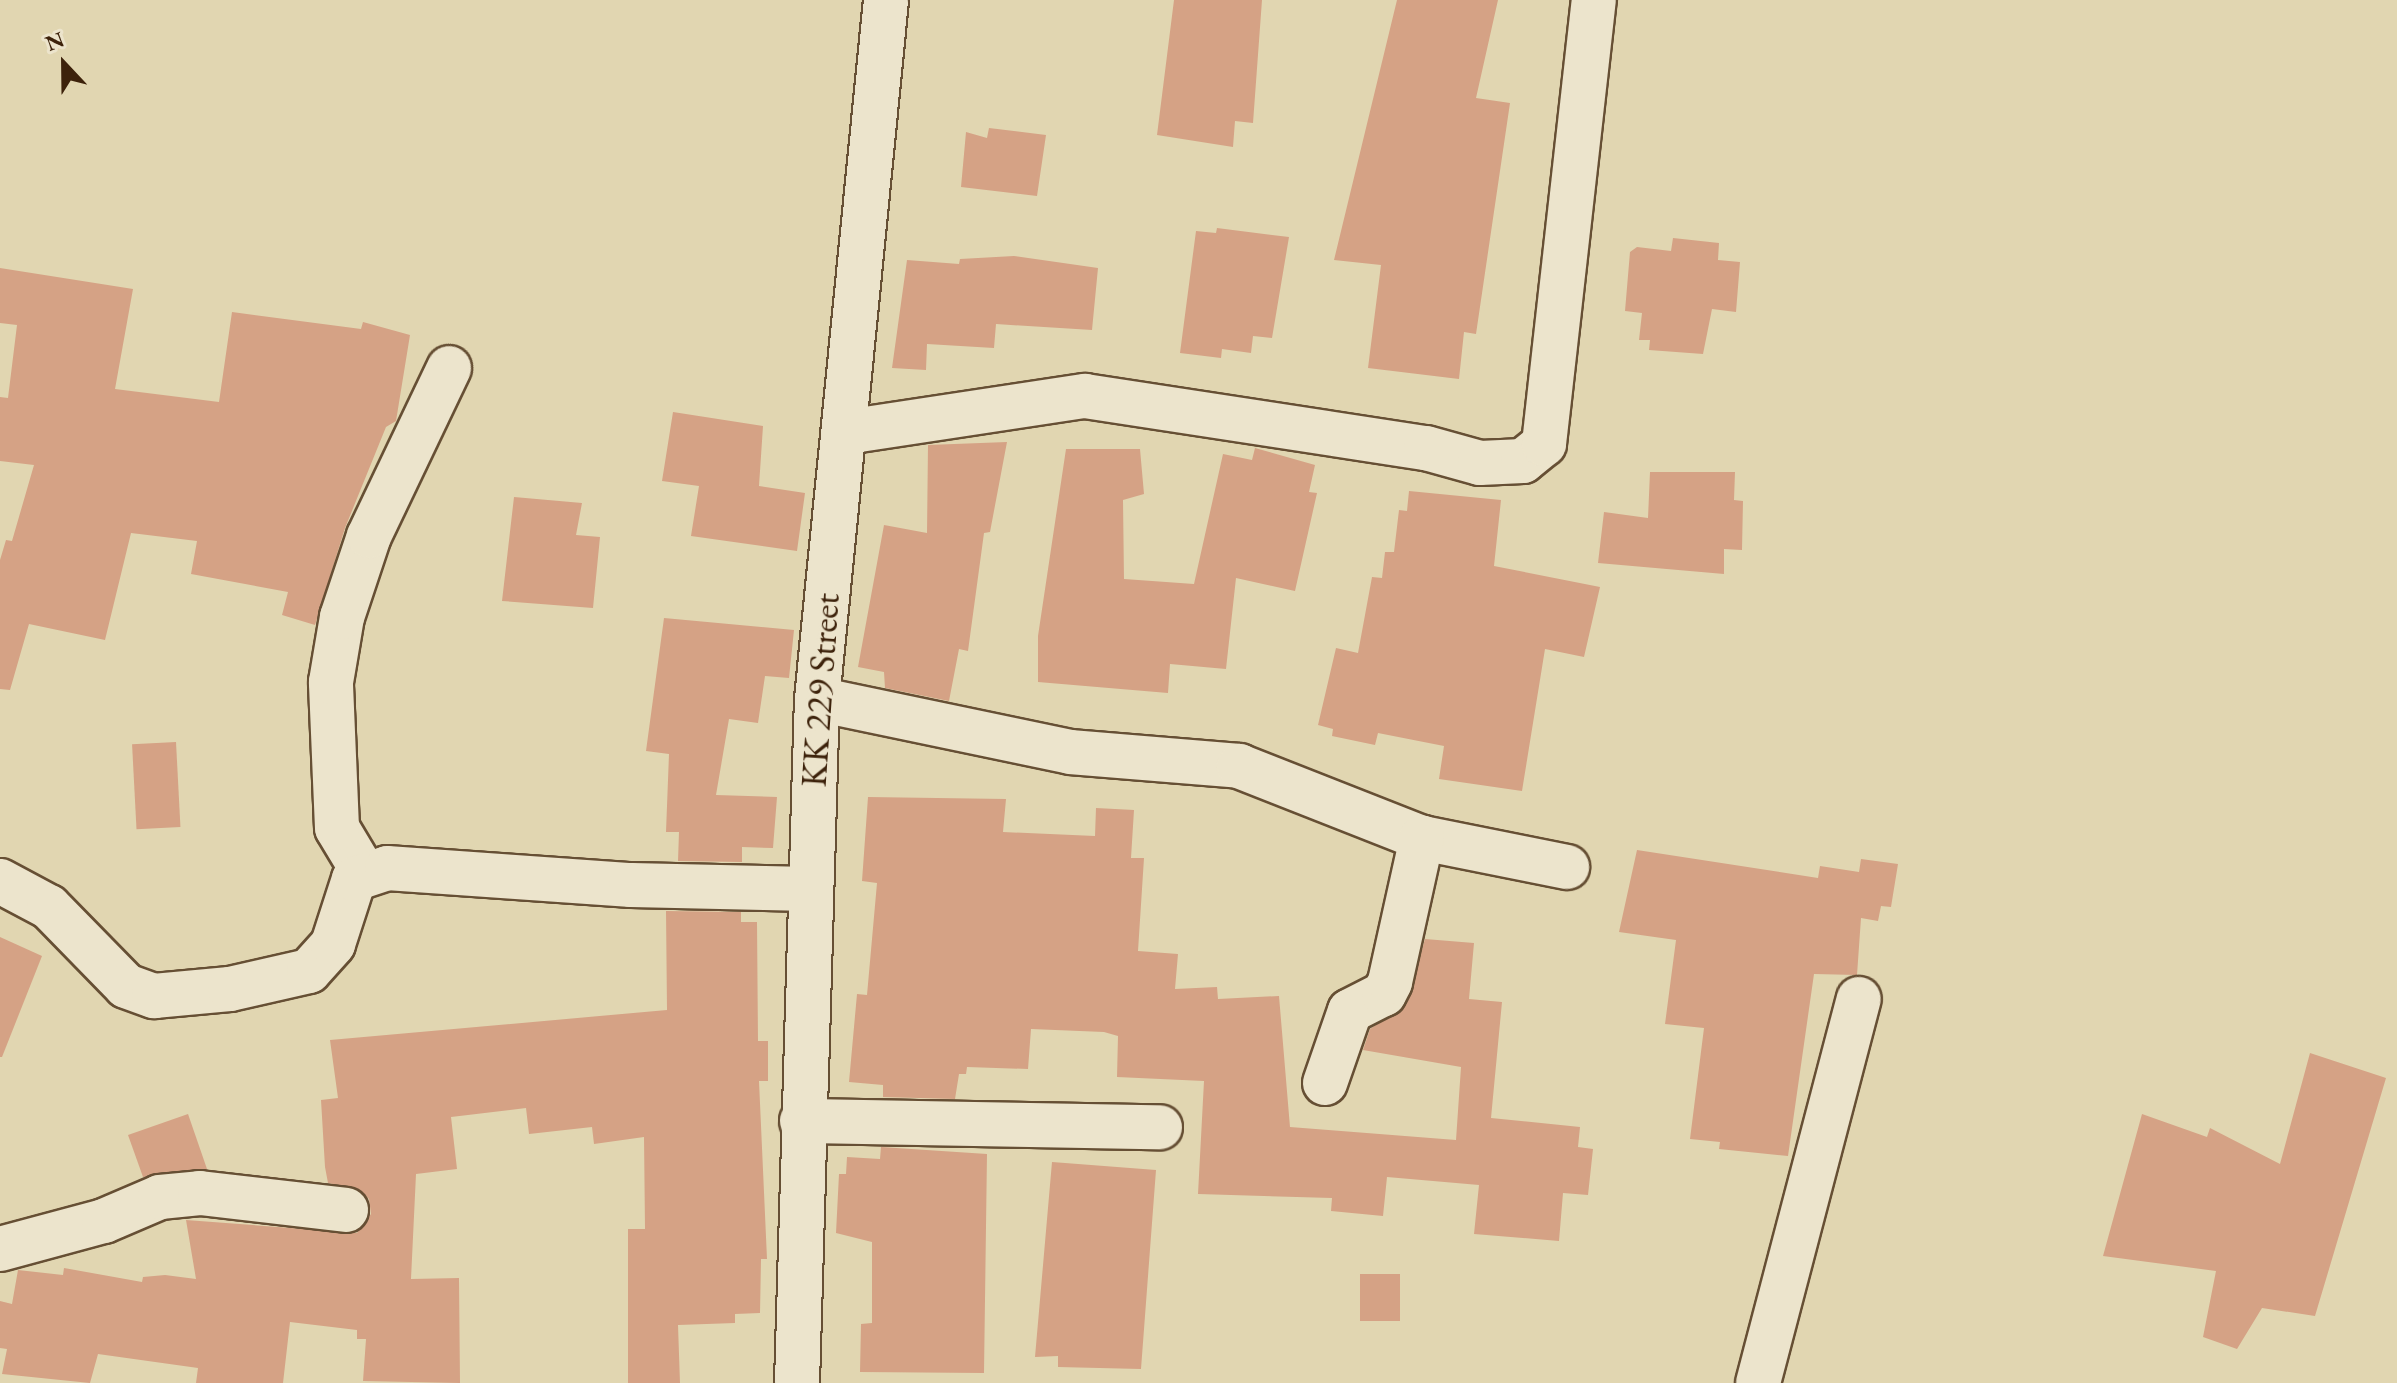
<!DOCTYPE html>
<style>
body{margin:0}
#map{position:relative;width:2397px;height:1383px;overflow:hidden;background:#e1d6b1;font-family:"EB Garamond",serif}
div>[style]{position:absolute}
.building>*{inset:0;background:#d5a285;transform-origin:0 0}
.roads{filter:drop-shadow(2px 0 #664f34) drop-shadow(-2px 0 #664f34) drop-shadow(0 2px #664f34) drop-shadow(0 -2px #664f34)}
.minor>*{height:44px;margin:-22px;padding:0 22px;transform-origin:22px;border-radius:22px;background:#ece4cc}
span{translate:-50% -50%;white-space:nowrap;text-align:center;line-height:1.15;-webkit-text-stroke:6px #ece4cc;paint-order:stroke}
.street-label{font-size:36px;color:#3d220b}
.north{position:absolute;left:24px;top:24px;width:80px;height:80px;-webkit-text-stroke:6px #ece4cc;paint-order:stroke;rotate:338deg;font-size:22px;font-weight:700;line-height:32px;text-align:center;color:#3d220b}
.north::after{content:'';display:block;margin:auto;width:28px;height:36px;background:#3d220b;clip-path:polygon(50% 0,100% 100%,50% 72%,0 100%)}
</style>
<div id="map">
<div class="building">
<div style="clip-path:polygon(1174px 0,1262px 0,1253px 123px,1235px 121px,1233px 147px,1157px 135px)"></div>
<div style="clip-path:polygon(1397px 0,1498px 0,1476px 98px,1510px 103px,1476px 334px,1464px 332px,1459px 379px,1368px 368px,1381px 265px,1334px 260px)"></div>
<div style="clip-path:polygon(989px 128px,1046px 135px,1037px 196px,961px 187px,966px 132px,987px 138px)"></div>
<div style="clip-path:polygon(1217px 228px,1289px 237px,1272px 338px,1253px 336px,1251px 353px,1222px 349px,1221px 358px,1180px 353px,1196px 231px,1216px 233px)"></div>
<div style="clip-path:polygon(1673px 238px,1719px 243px,1718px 260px,1740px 262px,1736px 312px,1712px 309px,1703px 354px,1649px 350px,1650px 340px,1639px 340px,1642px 313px,1625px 311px,1630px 252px,1637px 247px,1671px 251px)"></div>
<div style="clip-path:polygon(1014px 256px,1098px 268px,1092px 330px,996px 324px,994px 348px,927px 344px,926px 370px,892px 368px,907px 260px,959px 264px,960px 259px)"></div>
<div style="clip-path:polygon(0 268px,133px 289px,115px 389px,219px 402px,232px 312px,361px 329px,363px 322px,410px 335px,396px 421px,386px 427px,345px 528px,315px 625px,282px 615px,288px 592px,191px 574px,197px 541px,131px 533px,105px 640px,29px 624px,10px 690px,0 689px,0 560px,6px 540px,12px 541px,34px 465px,0 461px,0 397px,8px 398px,17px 325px,0 323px)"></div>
<div style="clip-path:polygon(673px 412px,763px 426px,759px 486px,805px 493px,797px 551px,691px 536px,699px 486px,662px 481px)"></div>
<div style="clip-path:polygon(1007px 442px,990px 532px,984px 533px,968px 651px,959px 649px,949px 701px,885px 688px,884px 672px,858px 667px,884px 525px,927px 533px,928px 445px)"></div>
<div style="clip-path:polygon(1255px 448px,1315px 465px,1309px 492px,1317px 493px,1295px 591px,1236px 578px,1226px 669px,1170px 664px,1168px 693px,1038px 682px,1038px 636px,1066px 449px,1140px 449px,1144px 494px,1123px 500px,1124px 579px,1194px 584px,1223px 454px,1252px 460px)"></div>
<div style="clip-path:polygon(1650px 472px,1735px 472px,1734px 500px,1743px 501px,1742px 550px,1724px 549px,1724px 574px,1598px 563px,1604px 512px,1648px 518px)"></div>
<div style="clip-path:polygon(1409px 491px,1501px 500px,1494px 566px,1600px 587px,1584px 657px,1545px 649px,1522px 791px,1439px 779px,1444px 746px,1378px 733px,1375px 745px,1332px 736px,1333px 729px,1318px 725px,1336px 648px,1358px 653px,1372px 577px,1382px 578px,1385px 552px,1394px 552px,1399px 510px,1407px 511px)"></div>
<div style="clip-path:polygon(514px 497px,582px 503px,576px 535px,600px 537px,593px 608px,502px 601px)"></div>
<div style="clip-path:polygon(664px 618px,794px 630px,789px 678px,765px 676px,758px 723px,729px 719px,716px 795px,777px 797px,773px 848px,742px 847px,742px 862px,678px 861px,679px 832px,666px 832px,669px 754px,646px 751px)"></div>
<div style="left:176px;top:742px;width:85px;height:44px;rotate:87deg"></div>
<div style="clip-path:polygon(868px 797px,1006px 799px,1003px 832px,1095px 836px,1096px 808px,1134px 810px,1131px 858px,1144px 858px,1138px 951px,1178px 954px,1175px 989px,1217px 987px,1218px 999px,1279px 996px,1290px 1127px,1456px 1140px,1461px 1067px,1363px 1050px,1370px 1029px,1406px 1005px,1425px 939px,1474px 943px,1469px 999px,1502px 1002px,1491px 1118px,1580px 1127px,1578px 1147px,1593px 1149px,1588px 1195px,1563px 1193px,1559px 1241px,1474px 1234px,1479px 1185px,1387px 1177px,1383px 1216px,1331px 1211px,1332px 1198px,1198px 1194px,1204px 1081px,1117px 1077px,1118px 1036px,1104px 1032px,1031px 1029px,1028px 1069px,967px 1067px,966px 1074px,959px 1074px,955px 1099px,883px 1097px,883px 1085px,849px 1082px,857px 994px,867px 995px,877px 883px,862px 881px)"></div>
<div style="clip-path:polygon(1637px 850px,1818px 878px,1820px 866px,1859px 872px,1861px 859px,1898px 864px,1891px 907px,1881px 906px,1878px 921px,1861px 918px,1857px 975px,1814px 974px,1788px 1156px,1719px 1149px,1720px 1142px,1690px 1139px,1704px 1028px,1665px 1024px,1676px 940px,1619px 932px)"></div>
<div style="clip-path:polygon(666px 911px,741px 912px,741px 922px,757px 922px,758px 1041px,768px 1041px,768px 1081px,759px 1081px,767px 1259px,761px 1259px,760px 1313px,735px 1314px,735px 1323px,678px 1325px,680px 1383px,628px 1383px,628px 1229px,645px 1229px,644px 1137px,594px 1144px,592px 1127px,529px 1134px,526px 1108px,451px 1117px,457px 1169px,416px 1174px,411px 1279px,459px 1278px,460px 1383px,363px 1381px,366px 1339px,357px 1339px,357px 1330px,290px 1322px,283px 1383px,196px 1383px,198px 1368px,98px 1354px,90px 1383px,2px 1374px,7px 1349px,0 1348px,0 1301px,12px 1304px,18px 1270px,63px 1275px,64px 1268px,142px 1282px,143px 1277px,165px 1275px,196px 1279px,186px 1220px,357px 1233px,371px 1214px,369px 1199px,360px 1190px,328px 1183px,325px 1167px,321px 1100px,338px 1098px,330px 1040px,667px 1010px)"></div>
<div style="clip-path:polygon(0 937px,42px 956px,2px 1057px,0 1057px)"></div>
<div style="clip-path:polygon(2310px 1053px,2386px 1078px,2315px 1316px,2262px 1308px,2237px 1349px,2203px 1337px,2216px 1271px,2103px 1256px,2142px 1114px,2207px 1137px,2210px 1128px,2280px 1164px)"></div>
<div style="clip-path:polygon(188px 1114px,207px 1169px,143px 1177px,128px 1135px)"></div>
<div style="clip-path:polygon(881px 1147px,987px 1154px,984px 1373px,860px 1372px,861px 1324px,872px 1323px,872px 1242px,836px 1233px,839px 1174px,846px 1174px,847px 1157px,880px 1159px)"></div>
<div style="clip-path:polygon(1052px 1162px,1156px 1170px,1141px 1369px,1058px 1367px,1058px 1356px,1035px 1357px)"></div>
<div style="left:1360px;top:1274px;width:40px;height:47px"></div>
</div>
<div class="roads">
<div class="minor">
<div style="left:846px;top:432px;width:242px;rotate:-8.6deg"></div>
<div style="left:1085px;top:396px;width:345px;rotate:8.7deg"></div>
<div style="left:1426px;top:448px;width:56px;rotate:15.5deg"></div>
<div style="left:1480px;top:463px;width:43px;rotate:-2.7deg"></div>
<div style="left:1523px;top:461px;width:27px;rotate:-39deg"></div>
<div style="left:1544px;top:444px;width:447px;rotate:-83.6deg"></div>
<div style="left:817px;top:699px;width:258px;rotate:11.8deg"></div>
<div style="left:1070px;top:752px;width:170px;rotate:4.7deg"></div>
<div style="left:1239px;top:766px;width:197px;rotate:21.5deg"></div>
<div style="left:1422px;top:838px;width:148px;rotate:11.3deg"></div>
<div style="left:364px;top:873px;width:52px;rotate:-121deg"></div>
<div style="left:337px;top:828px;width:146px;rotate:-92.4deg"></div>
<div style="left:331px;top:682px;width:66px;rotate:-80.4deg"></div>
<div style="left:342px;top:617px;width:85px;rotate:-71.6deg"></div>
<div style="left:369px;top:536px;width:186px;rotate:-64.5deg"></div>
<div style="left:0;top:881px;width:55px;rotate:28deg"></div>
<div style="left:49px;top:907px;width:110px;rotate:45.7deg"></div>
<div style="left:126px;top:986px;width:30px;rotate:20deg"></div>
<div style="left:154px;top:996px;width:76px;rotate:-5.3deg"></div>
<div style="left:230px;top:989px;width:81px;rotate:-12.8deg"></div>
<div style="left:309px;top:971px;width:36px;rotate:-48deg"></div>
<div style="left:333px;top:944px;width:68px;rotate:-72.1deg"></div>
<div style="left:354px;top:879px;width:35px;rotate:-18deg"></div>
<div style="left:387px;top:868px;width:245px;rotate:4deg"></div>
<div style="left:631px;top:885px;width:178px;rotate:1.3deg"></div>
<div style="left:1325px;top:1083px;width:76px;rotate:-70.9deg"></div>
<div style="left:1350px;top:1011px;width:38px;rotate:-27deg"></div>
<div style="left:1384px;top:994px;width:13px;rotate:-63deg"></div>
<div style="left:1390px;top:982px;width:148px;rotate:-77.5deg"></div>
<div style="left:802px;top:1121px;width:358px;rotate:1deg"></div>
<div style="left:0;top:1249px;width:108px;rotate:-15.1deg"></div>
<div style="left:104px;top:1221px;width:61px;rotate:-23.2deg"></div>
<div style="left:160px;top:1197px;width:40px;rotate:-5.7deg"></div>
<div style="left:200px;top:1193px;width:147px;rotate:6.6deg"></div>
<div style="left:797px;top:1383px;width:684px;rotate:-88.33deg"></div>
<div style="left:817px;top:699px;width:702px;rotate:-84.36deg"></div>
<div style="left:1758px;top:1383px;width:397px;rotate:-75.3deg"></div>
</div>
</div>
<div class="street-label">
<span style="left:820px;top:690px;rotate:-86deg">KK 229 Street</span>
</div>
<div class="north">N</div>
</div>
